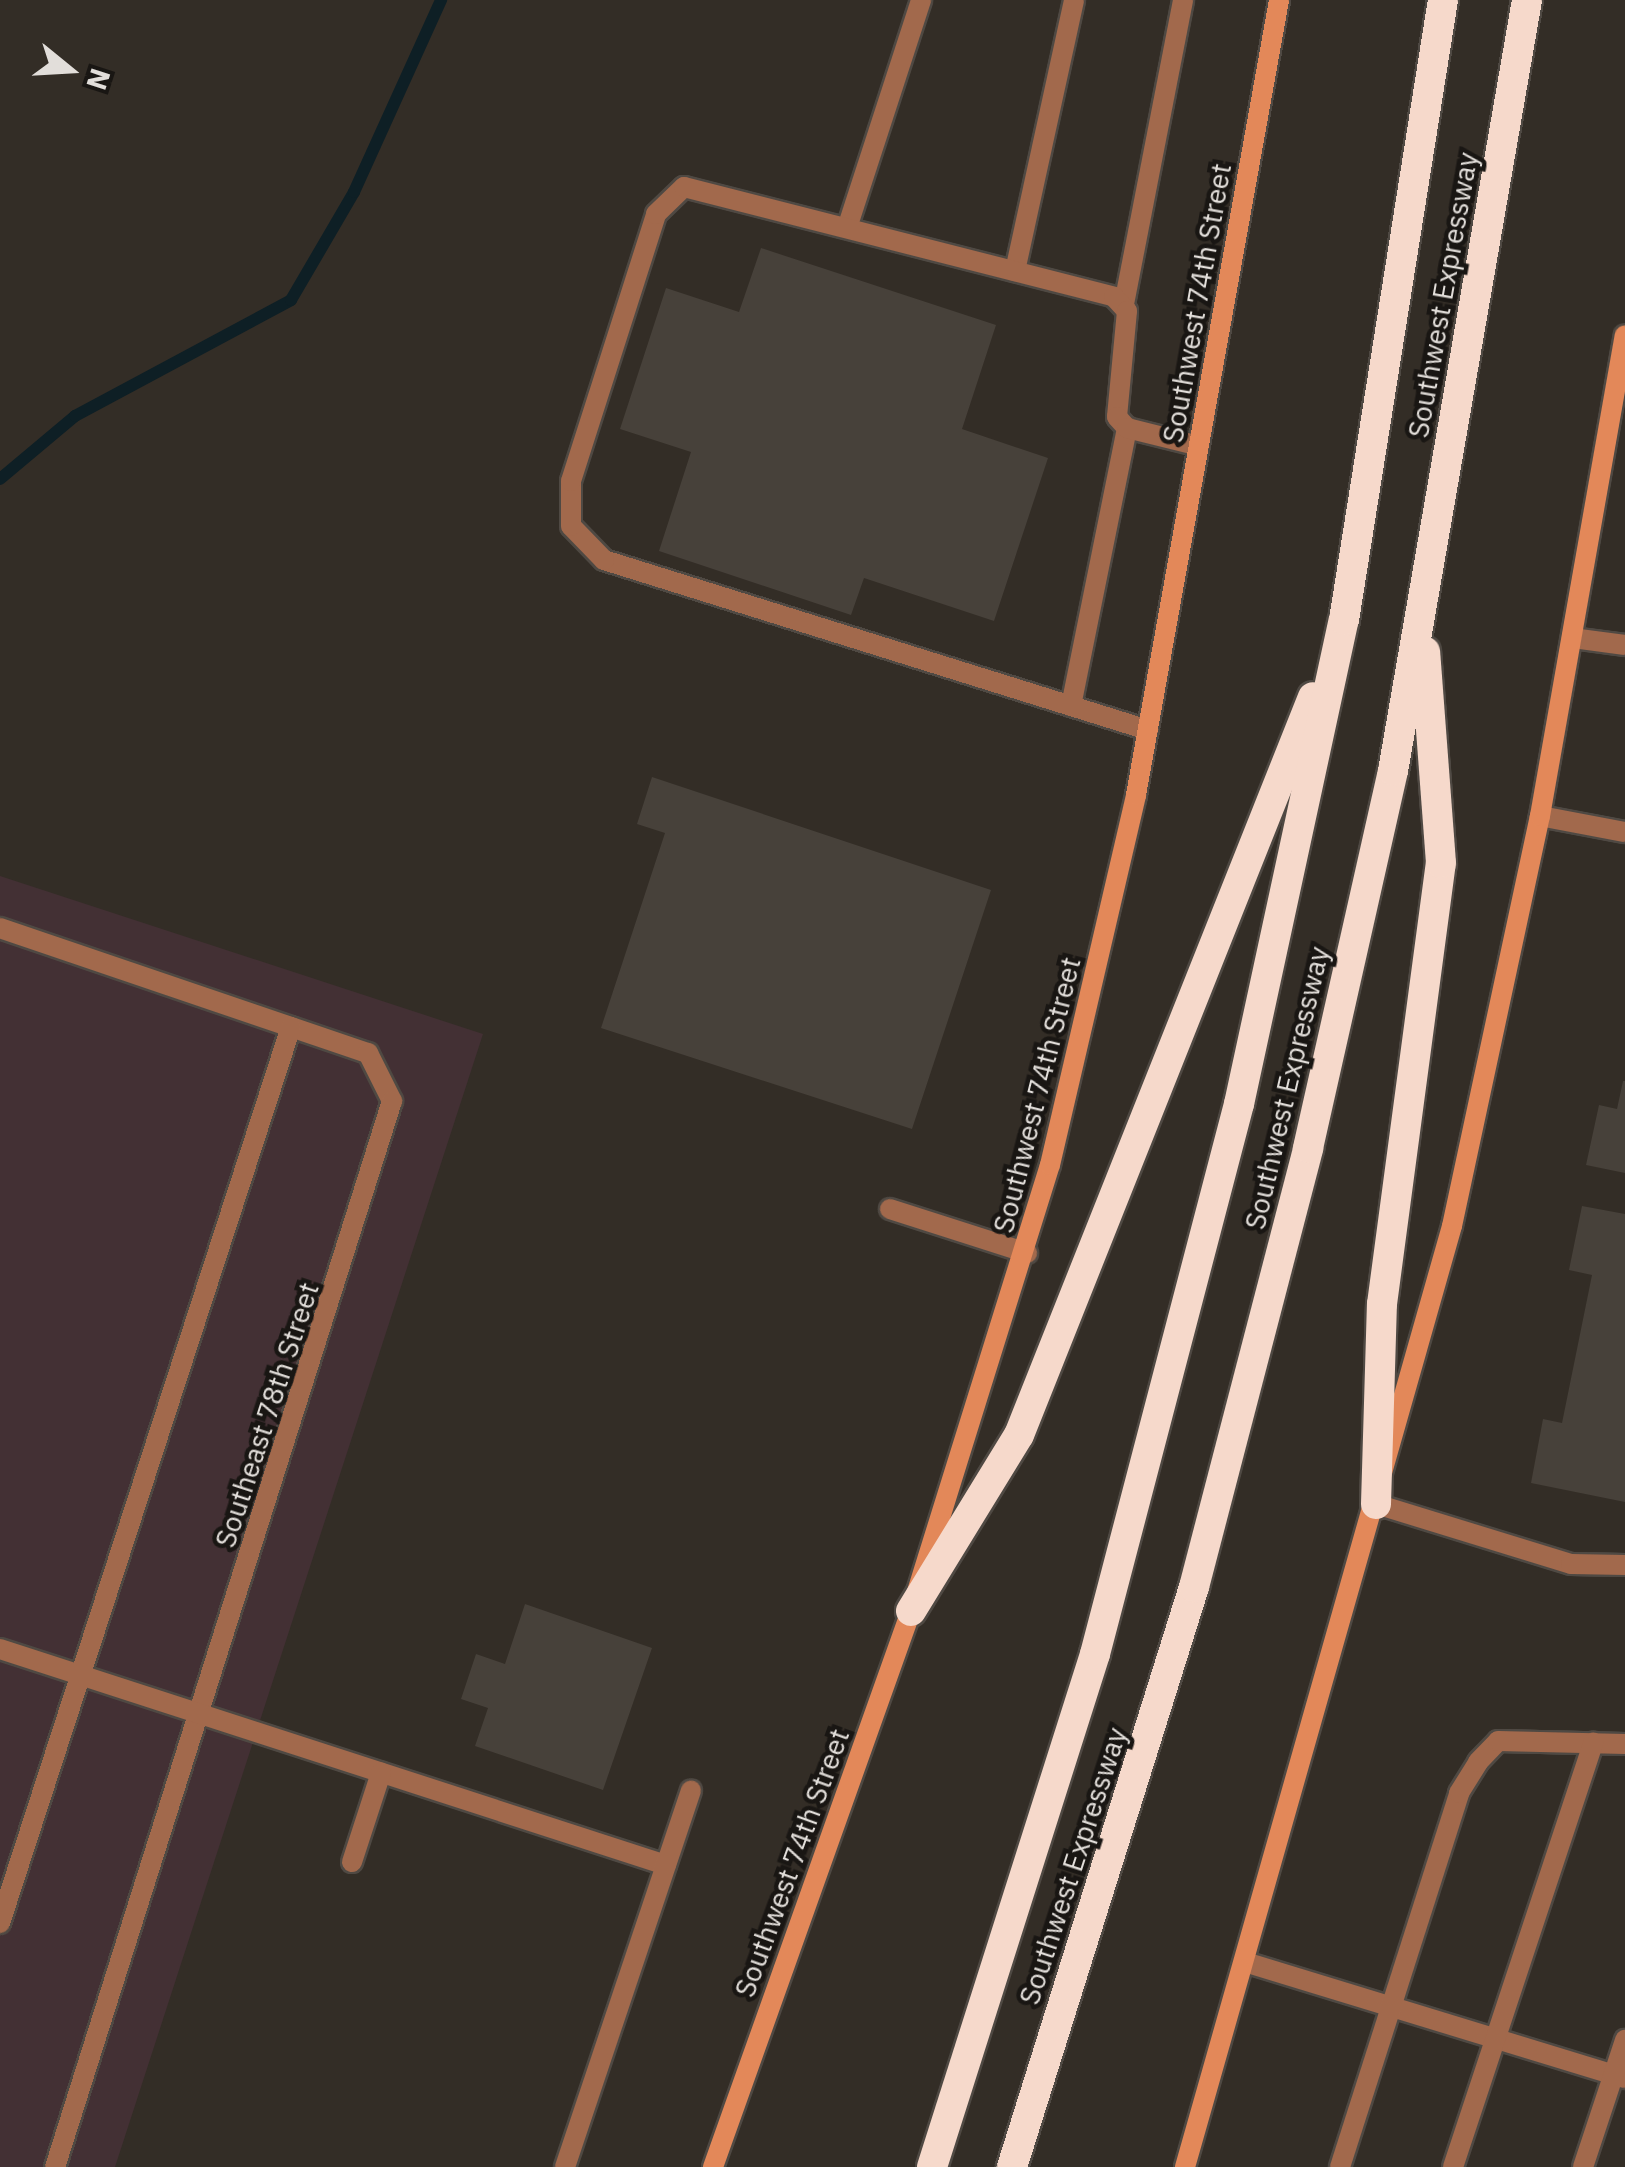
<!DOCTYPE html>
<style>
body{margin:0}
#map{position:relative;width:1625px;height:2167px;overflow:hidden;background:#332d26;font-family:"IBM Plex Sans",sans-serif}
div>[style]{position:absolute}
.commercial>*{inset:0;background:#433034}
.stream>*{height:12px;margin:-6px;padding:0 6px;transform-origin:6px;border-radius:6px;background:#0e1f25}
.building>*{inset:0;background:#47413a}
.roads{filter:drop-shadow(2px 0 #4f4943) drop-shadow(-2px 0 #4f4943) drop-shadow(0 2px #4f4943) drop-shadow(0 -2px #4f4943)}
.lane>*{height:20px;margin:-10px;padding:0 10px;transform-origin:10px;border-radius:10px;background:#a2694c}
.secondary>*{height:20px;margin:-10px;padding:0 10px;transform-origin:10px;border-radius:10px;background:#e38859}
.highway>*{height:30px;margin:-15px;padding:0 15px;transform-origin:15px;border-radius:15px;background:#f6d9cb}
span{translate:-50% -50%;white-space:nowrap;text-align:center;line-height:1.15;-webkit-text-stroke:9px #191613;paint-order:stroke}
.street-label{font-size:28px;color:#e2deda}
.north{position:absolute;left:20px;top:20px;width:100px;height:100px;-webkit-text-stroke:8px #191613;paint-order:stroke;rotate:108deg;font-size:28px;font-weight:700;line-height:40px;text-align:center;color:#e2deda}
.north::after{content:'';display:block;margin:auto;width:35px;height:45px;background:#e2deda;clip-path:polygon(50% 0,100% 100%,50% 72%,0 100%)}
</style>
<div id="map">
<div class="commercial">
<div style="clip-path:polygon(0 876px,483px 1034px,115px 2167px,0 2167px)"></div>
</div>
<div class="stream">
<div style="left:0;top:479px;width:98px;rotate:-40deg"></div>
<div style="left:75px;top:416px;width:245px;rotate:-28.2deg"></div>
<div style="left:291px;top:300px;width:125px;rotate:-59.7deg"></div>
<div style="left:354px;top:192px;width:211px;rotate:-65.6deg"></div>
</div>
<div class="building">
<div style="clip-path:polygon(761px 248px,996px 325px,962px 429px,1048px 458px,994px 621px,864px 578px,851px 615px,659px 551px,691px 452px,620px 429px,666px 288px,739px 312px)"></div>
<div style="clip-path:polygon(652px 777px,991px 890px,912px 1129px,601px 1028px,665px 833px,637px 824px)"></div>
<div style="clip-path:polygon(1623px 1081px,1625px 1081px,1625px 1173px,1586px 1165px,1599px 1105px,1617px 1109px)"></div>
<div style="clip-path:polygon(1582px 1206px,1625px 1214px,1625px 1502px,1531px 1483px,1543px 1419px,1562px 1423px,1592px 1275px,1569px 1270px)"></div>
<div style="clip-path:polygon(525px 1604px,652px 1648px,603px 1790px,475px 1746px,488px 1708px,461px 1699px,476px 1654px,505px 1664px)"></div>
</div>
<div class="roads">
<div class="lane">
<div style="left:848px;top:225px;width:237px;rotate:-72deg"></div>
<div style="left:1015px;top:271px;width:277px;rotate:-77.7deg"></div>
<div style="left:1124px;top:304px;width:310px;rotate:-79deg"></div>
<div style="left:1572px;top:638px;width:53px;rotate:7.5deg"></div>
<div style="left:1071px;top:706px;width:284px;rotate:-78.6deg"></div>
<div style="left:1148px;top:730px;width:570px;rotate:-162.65deg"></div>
<div style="left:604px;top:560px;width:47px;rotate:-134.1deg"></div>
<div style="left:571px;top:526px;width:45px;rotate:-90deg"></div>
<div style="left:571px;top:481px;width:280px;rotate:-72.3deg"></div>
<div style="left:656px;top:214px;width:39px;rotate:-44deg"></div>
<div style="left:684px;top:187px;width:444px;rotate:14.3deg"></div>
<div style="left:1114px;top:297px;width:19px;rotate:47deg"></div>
<div style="left:1127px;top:311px;width:106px;rotate:95.4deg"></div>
<div style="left:1117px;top:417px;width:15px;rotate:48deg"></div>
<div style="left:1127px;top:428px;width:74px;rotate:14deg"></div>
<div style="left:1540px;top:816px;width:86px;rotate:10.7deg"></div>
<div style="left:0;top:928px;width:389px;rotate:18.8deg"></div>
<div style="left:368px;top:1053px;width:54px;rotate:63.4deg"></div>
<div style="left:392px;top:1101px;width:1118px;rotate:107.54deg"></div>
<div style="left:890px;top:1209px;width:144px;rotate:17.8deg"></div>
<div style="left:1376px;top:1504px;width:204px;rotate:17.1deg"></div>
<div style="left:1571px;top:1564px;width:54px;rotate:1.1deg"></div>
<div style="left:0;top:1649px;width:700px;rotate:17.97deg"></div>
<div style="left:352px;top:1862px;width:94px;rotate:-72deg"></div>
<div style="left:0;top:1923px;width:942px;rotate:-72.01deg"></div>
<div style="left:1245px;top:1962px;width:397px;rotate:17deg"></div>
<div style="left:565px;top:2167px;width:397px;rotate:-71.5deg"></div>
<div style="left:1340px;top:2167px;width:392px;rotate:-72.3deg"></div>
<div style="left:1459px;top:1793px;width:36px;rotate:-58deg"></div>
<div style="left:1478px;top:1762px;width:29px;rotate:-46deg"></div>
<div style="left:1498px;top:1741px;width:127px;rotate:1.4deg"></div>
<div style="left:1453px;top:2167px;width:447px;rotate:-71.7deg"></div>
<div style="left:1583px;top:2167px;width:134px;rotate:-71.7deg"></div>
</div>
<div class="secondary">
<div style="left:713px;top:2167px;width:590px;rotate:-70.4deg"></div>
<div style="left:911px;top:1611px;width:467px;rotate:-72.7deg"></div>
<div style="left:1050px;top:1165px;width:380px;rotate:-76.9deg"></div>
<div style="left:1136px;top:795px;width:808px;rotate:-79.8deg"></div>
<div style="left:1185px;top:2167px;width:978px;rotate:-74.16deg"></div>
<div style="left:1452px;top:1226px;width:419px;rotate:-77.9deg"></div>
<div style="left:1540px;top:816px;width:488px;rotate:-80deg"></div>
</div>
<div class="highway">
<div style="left:1376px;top:1504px;width:200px;rotate:-88.3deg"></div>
<div style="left:1382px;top:1304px;width:445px;rotate:-82.4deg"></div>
<div style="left:1441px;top:863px;width:212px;rotate:-94.3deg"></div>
<div style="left:911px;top:1611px;width:206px;rotate:-58.5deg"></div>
<div style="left:1019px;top:1435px;width:794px;rotate:-68.28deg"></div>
<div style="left:932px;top:2167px;width:538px;rotate:-72.37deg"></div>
<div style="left:1095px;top:1654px;width:569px;rotate:-75.33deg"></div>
<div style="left:1239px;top:1104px;width:495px;rotate:-77.8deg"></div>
<div style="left:1344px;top:620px;width:628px;rotate:-80.93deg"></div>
<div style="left:1012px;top:2167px;width:608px;rotate:-72.58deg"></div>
<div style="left:1194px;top:1587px;width:454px;rotate:-75.4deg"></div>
<div style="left:1308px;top:1148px;width:386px;rotate:-77.3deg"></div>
<div style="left:1393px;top:771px;width:783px;rotate:-80.14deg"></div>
</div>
</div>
<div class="street-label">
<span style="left:1443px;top:295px;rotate:-80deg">Southwest Expressway</span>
<span style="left:1197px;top:303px;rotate:-80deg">Southwest 74th Street</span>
<span style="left:1287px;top:1088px;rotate:-77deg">Southwest Expressway</span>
<span style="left:1037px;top:1095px;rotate:-76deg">Southwest 74th Street</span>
<span style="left:267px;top:1415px;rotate:-72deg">Southeast 78th Street</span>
<span style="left:792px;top:1863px;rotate:-70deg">Southwest 74th Street</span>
<span style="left:1073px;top:1866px;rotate:-72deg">Southwest Expressway</span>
</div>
<div class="north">N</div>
</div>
